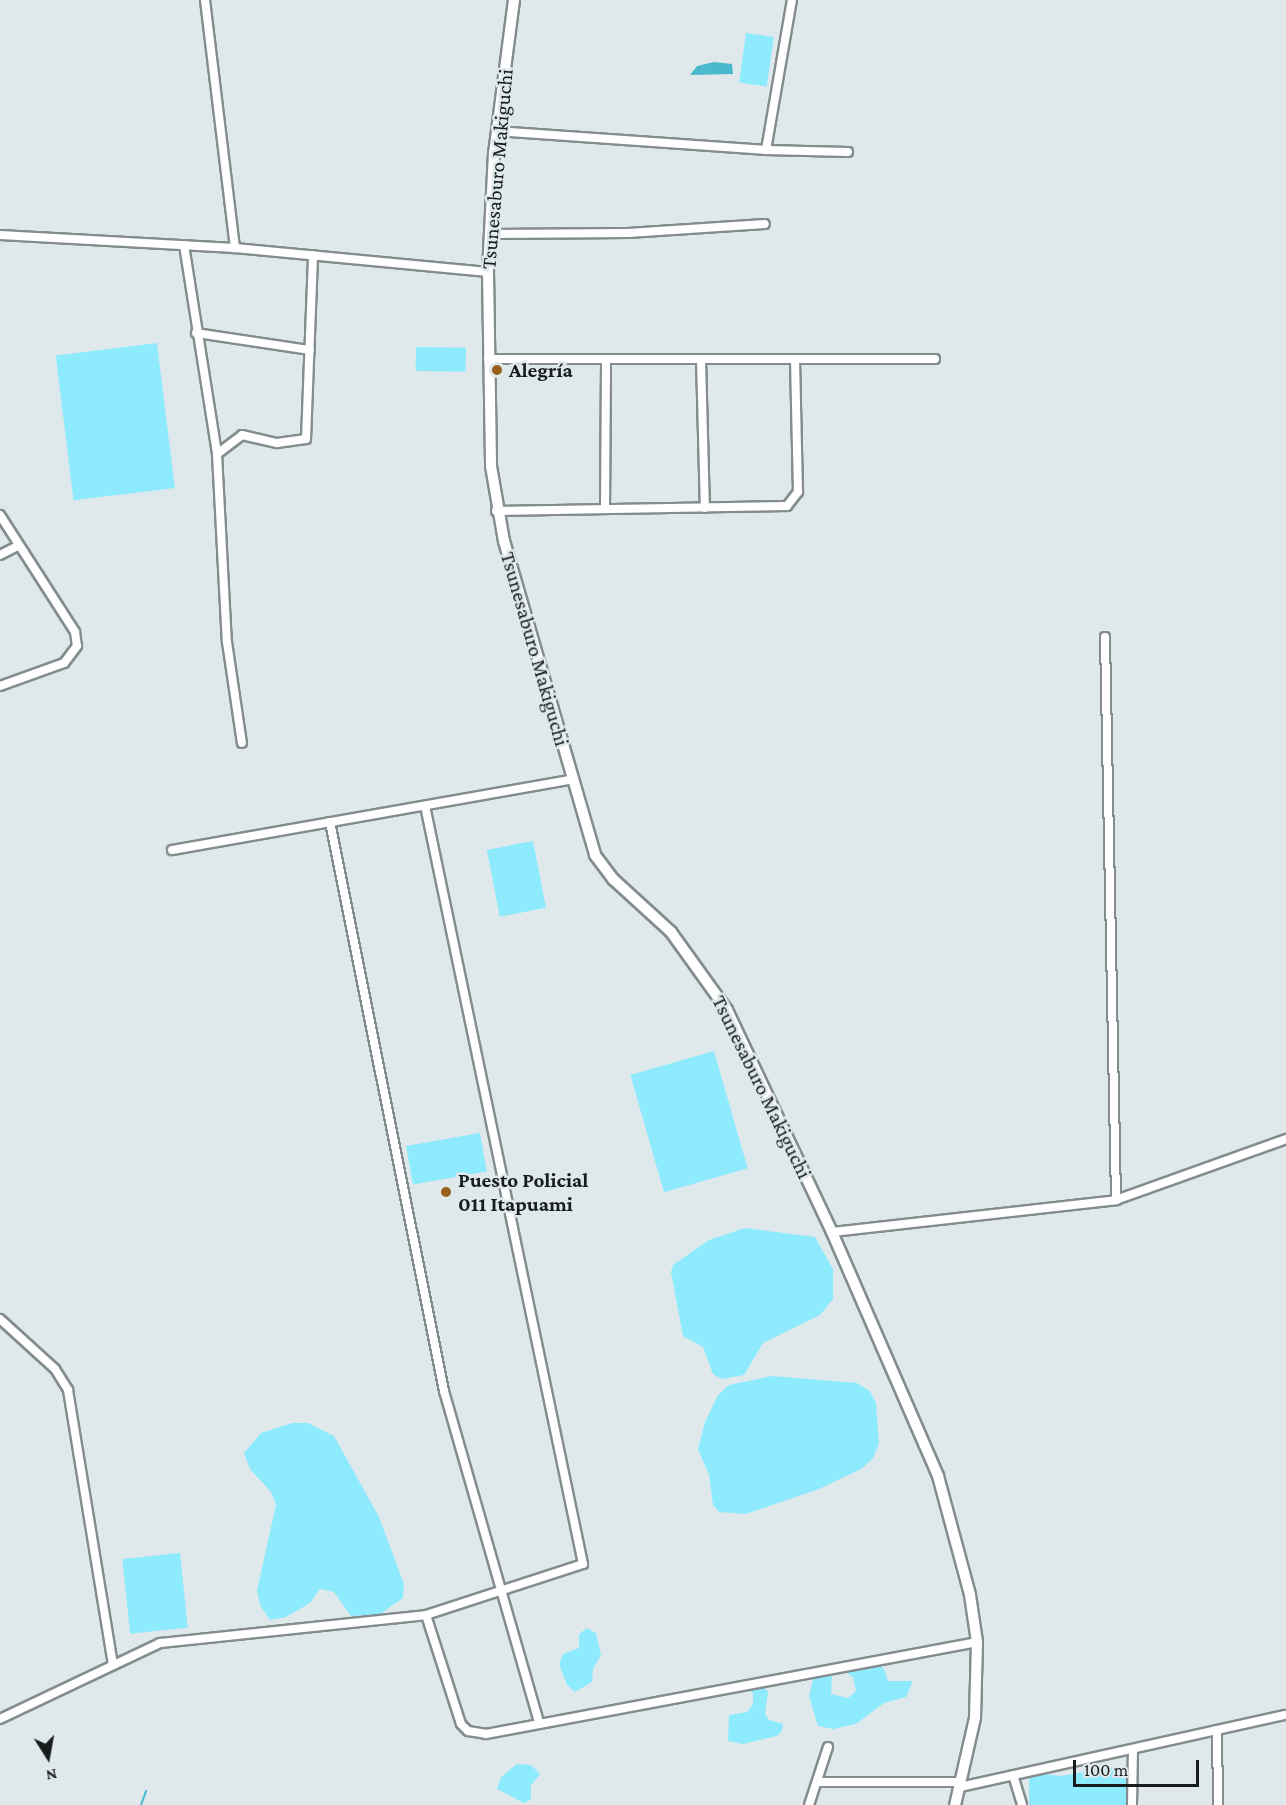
<!DOCTYPE html>
<meta charset="utf-8">
<style>
body{margin:0}
#map{position:relative;width:1286px;height:1805px;overflow:hidden;background:#dfe9eb;font-family:"Crimson Pro",serif}
div>[style]{position:absolute}
.green>*{inset:0;background:#8debfd;transform-origin:0 0}
.water>*{inset:0;background:#4ab9ce}
.stream>*{height:2px;margin:-1px;padding:0 1px;transform-origin:1px;border-radius:1px;background:#4ab9ce}
.roads{filter:drop-shadow(2px 0 #838c8e) drop-shadow(-2px 0 #838c8e) drop-shadow(0 2px #838c8e) drop-shadow(0 -2px #838c8e)}
.street>*{height:8px;margin:-4px;padding:0 4px;transform-origin:4px;border-radius:4px;background:#fff}
.secondary>*{height:10px;margin:-5px;padding:0 5px;transform-origin:5px;border-radius:5px;background:#fff}
.dots>*{width:16px;height:16px;translate:-50% -50%;box-sizing:border-box;border:3px solid #dfe9eb;border-radius:50%}
span{translate:-50% -50%;white-space:nowrap;text-align:center;line-height:1.15;-webkit-text-stroke:5px #dfe9eb;paint-order:stroke}
.street-label{font-size:21px;color:#181c1d}
.poi-label{font-size:21px;color:#181c1d;font-weight:700}
.left{translate:0 -50%;text-align:left}
.north{position:absolute;left:18px;top:1727px;width:60px;height:60px;-webkit-text-stroke:4px #dfe9eb;paint-order:stroke;rotate:169deg;font-size:16px;font-weight:700;line-height:24px;text-align:center;color:#181c1d}
.north::after{content:'';display:block;margin:auto;width:21px;height:27px;background:#181c1d;clip-path:polygon(50% 0,100% 100%,50% 72%,0 100%)}
.scale{position:absolute;left:1073px;top:1760px;width:126px;height:27px;box-sizing:border-box;border:3px solid #181c1d;border-top:0;padding-left:8px;font-size:18px;line-height:21px;white-space:nowrap;color:#181c1d;-webkit-text-stroke:4px #dfe9eb;paint-order:stroke}
</style>
<div id="map">
<div class="green">
<div style="left:746px;top:33px;width:28px;height:50px;rotate:8deg"></div>
<div style="left:157px;top:343px;width:146px;height:102px;rotate:83deg"></div>
<div style="left:416px;top:347px;width:50px;height:24px;rotate:1deg"></div>
<div style="left:533px;top:841px;width:68px;height:47px;rotate:79deg"></div>
<div style="left:714px;top:1051px;width:122px;height:87px;rotate:74deg"></div>
<div style="left:480px;top:1133px;width:39px;height:75px;rotate:80deg"></div>
<div style="clip-path:polygon(745px 1228px,815px 1237px,833px 1269px,833px 1299px,820px 1315px,763px 1343px,744px 1375px,722px 1379px,713px 1374px,703px 1347px,683px 1336px,671px 1272px,673px 1265px,709px 1240px)"></div>
<div style="clip-path:polygon(772px 1376px,857px 1383px,870px 1391px,876px 1403px,879px 1444px,873px 1458px,861px 1469px,819px 1489px,746px 1514px,719px 1512px,713px 1505px,709px 1475px,698px 1449px,705px 1422px,718px 1395px,729px 1385px)"></div>
<div style="clip-path:polygon(292px 1423px,308px 1423px,334px 1436px,379px 1517px,404px 1584px,403px 1598px,380px 1614px,351px 1616px,334px 1592px,320px 1589px,310px 1603px,286px 1617px,270px 1620px,260px 1605px,257px 1590px,276px 1505px,271px 1492px,250px 1469px,244px 1453px,261px 1433px)"></div>
<div style="left:180px;top:1553px;width:75px;height:58px;rotate:84deg"></div>
<div style="clip-path:polygon(587px 1628px,596px 1633px,601px 1655px,593px 1669px,592px 1682px,575px 1692px,567px 1685px,559px 1664px,563px 1654px,579px 1648px,579px 1634px)"></div>
<div style="clip-path:polygon(874px 1662px,884px 1669px,888px 1681px,913px 1681px,906px 1697px,884px 1703px,856px 1724px,833px 1729px,818px 1726px,809px 1696px,813px 1679px,832px 1675px,831px 1694px,848px 1698px,856px 1691px,853px 1677px,845px 1672px,849px 1665px)"></div>
<div style="clip-path:polygon(763px 1686px,768px 1692px,765px 1714px,769px 1720px,783px 1724px,782px 1731px,777px 1736px,743px 1744px,728px 1741px,729px 1715px,747px 1712px,753px 1704px,753px 1693px,744px 1687px)"></div>
<div style="clip-path:polygon(517px 1764px,531px 1765px,540px 1774px,531px 1785px,531px 1799px,524px 1803px,497px 1789px,501px 1777px)"></div>
<div style="clip-path:polygon(1115px 1767px,1126px 1777px,1131px 1805px,1029px 1805px,1029px 1778px,1035px 1773px,1061px 1776px)"></div>
</div>
<div class="water">
<div style="clip-path:polygon(714px 62px,732px 64px,733px 74px,690px 75px,697px 66px)"></div>
</div>
<div class="stream">
<div style="left:141px;top:1805px;width:15px;rotate:-70deg"></div>
</div>
<div class="roads">
<div class="street">
<div style="left:205px;top:0;width:250px;rotate:83.1deg"></div>
<div style="left:496px;top:131px;width:271px;rotate:4deg"></div>
<div style="left:766px;top:150px;width:152px;rotate:-80.2deg"></div>
<div style="left:766px;top:150px;width:82px;rotate:1.4deg"></div>
<div style="left:490px;top:234px;width:138px;rotate:-0.4deg"></div>
<div style="left:628px;top:233px;width:137px;rotate:-3.8deg"></div>
<div style="left:0;top:235px;width:235px;rotate:3.2deg"></div>
<div style="left:235px;top:248px;width:254px;rotate:5.4deg"></div>
<div style="left:184px;top:245px;width:212px;rotate:81deg"></div>
<div style="left:217px;top:454px;width:188px;rotate:87deg"></div>
<div style="left:227px;top:642px;width:102px;rotate:81.6deg"></div>
<div style="left:196px;top:333px;width:115px;rotate:8.5deg"></div>
<div style="left:488px;top:359px;width:447px"></div>
<div style="left:701px;top:359px;width:149px;rotate:88.5deg"></div>
<div style="left:217px;top:454px;width:31px;rotate:-37deg"></div>
<div style="left:242px;top:435px;width:36px;rotate:13deg"></div>
<div style="left:277px;top:443px;width:29px;rotate:-8deg"></div>
<div style="left:306px;top:439px;width:184px;rotate:-87.8deg"></div>
<div style="left:605px;top:509px;width:150px;rotate:-89.6deg"></div>
<div style="left:496px;top:511px;width:291px;rotate:-1deg"></div>
<div style="left:787px;top:506px;width:18px;rotate:-52deg"></div>
<div style="left:798px;top:492px;width:133px;rotate:-91.3deg"></div>
<div style="left:0;top:515px;width:139px;rotate:57.3deg"></div>
<div style="left:75px;top:632px;width:14px;rotate:82deg"></div>
<div style="left:77px;top:646px;width:21px;rotate:127deg"></div>
<div style="left:64px;top:663px;width:68px;rotate:160.2deg"></div>
<div style="left:0;top:555px;width:20px;rotate:-27deg"></div>
<div style="left:1105px;top:637px;width:563px;rotate:88.88deg"></div>
<div style="left:330px;top:822px;width:580px;rotate:78.67deg"></div>
<div style="left:444px;top:1391px;width:345px;rotate:74deg"></div>
<div style="left:172px;top:850px;width:407px;rotate:-10deg"></div>
<div style="left:832px;top:1232px;width:286px;rotate:-6.4deg"></div>
<div style="left:1116px;top:1200px;width:181px;rotate:-19.7deg"></div>
<div style="left:0;top:1319px;width:74px;rotate:42.3deg"></div>
<div style="left:55px;top:1369px;width:25px;rotate:58deg"></div>
<div style="left:68px;top:1390px;width:278px;rotate:80.7deg"></div>
<div style="left:426px;top:1615px;width:114px;rotate:72.2deg"></div>
<div style="left:461px;top:1724px;width:10px;rotate:45deg"></div>
<div style="left:468px;top:1731px;width:18px;rotate:9deg"></div>
<div style="left:486px;top:1734px;width:500px;rotate:-10.6deg"></div>
<div style="left:0;top:1719px;width:177px;rotate:-25.4deg"></div>
<div style="left:160px;top:1643px;width:267px;rotate:-6deg"></div>
<div style="left:426px;top:1615px;width:165px;rotate:-18deg"></div>
<div style="left:583px;top:1564px;width:774px;rotate:-101.77deg"></div>
<div style="left:1217px;top:1730px;width:75px;rotate:89.2deg"></div>
<div style="left:1013px;top:1775px;width:31px;rotate:73deg"></div>
<div style="left:819px;top:1782px;width:142px"></div>
<div style="left:960px;top:1787px;width:334px;rotate:-12.5deg"></div>
<div style="left:809px;top:1805px;width:61px;rotate:-71.9deg"></div>
<div style="left:1132px;top:1805px;width:56px;rotate:-89deg"></div>
</div>
<div class="secondary">
<div style="left:514px;top:0;width:154px;rotate:97.4deg"></div>
<div style="left:494px;top:153px;width:119px;rotate:92.9deg"></div>
<div style="left:488px;top:272px;width:194px;rotate:89.1deg"></div>
<div style="left:491px;top:466px;width:76px;rotate:80.2deg"></div>
<div style="left:504px;top:541px;width:327px;rotate:73.8deg"></div>
<div style="left:595px;top:855px;width:30px;rotate:53deg"></div>
<div style="left:613px;top:879px;width:79px;rotate:42.4deg"></div>
<div style="left:671px;top:932px;width:96px;rotate:54.3deg"></div>
<div style="left:727px;top:1010px;width:246px;rotate:64.7deg"></div>
<div style="left:832px;top:1232px;width:266px;rotate:66.5deg"></div>
<div style="left:938px;top:1476px;width:123px;rotate:74.9deg"></div>
<div style="left:970px;top:1595px;width:48px;rotate:81.5deg"></div>
<div style="left:977px;top:1642px;width:76px;rotate:91.5deg"></div>
<div style="left:975px;top:1718px;width:89px;rotate:102.9deg"></div>
</div>
</div>
<div class="dots">
<div style="left:497px;top:370px;background:#995f1d"></div>
<div style="left:446px;top:1192px;background:#995f1d"></div>
</div>
<div class="street-label">
<span style="left:497px;top:169px;rotate:-85deg">Tsunesaburo Makiguchi</span>
<span style="left:535px;top:649px;rotate:74deg">Tsunesaburo Makiguchi</span>
<span style="left:762px;top:1087px;rotate:64deg">Tsunesaburo Makiguchi</span>
</div>
<div class="poi-label">
<span class="left" style="left:509px;top:370px">Alegría</span>
<span class="left" style="left:458px;top:1192px">Puesto Policial<br>011 Itapuami</span>
</div>
<div class="north">N</div>
<div class="scale">100 m</div>
</div>
